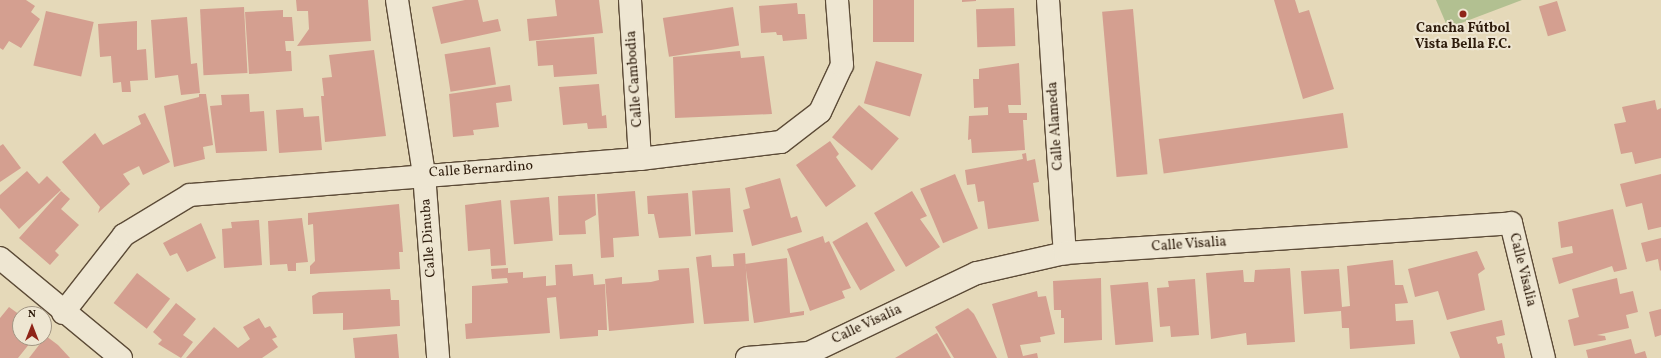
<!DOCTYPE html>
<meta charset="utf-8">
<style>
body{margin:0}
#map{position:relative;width:1661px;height:358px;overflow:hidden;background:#e5d9b9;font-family:Vollkorn,serif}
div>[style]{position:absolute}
.green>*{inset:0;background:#b2c091}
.building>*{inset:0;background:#d49f90;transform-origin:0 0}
.roads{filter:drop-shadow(1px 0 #5c4b37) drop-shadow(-1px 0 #5c4b37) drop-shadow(0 1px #5c4b37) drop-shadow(0 -1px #5c4b37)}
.minor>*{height:22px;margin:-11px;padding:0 11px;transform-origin:11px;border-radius:11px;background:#eee6d2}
.dots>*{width:11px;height:11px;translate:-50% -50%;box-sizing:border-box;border:2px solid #eee6d2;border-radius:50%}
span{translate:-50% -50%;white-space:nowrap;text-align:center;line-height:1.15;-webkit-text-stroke:4px #eee6d2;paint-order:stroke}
.poi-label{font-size:14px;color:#2e1c0c;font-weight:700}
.street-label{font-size:14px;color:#2e1c0c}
.north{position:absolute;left:12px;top:306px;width:40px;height:40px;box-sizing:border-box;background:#eee6d2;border:1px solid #a19583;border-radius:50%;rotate:0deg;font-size:11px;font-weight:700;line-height:16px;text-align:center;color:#2e1c0c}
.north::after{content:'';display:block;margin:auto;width:14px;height:18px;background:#8f2418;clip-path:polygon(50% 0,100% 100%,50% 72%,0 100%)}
</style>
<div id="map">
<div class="green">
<div style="clip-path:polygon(1436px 0,1522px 0,1448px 28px)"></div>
</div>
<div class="building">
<div style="clip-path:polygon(0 0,26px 0,35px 6px,31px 12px,40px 19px,21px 48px,9px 41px,3px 50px,0 48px)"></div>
<div style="clip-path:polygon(296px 0,368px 0,371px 41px,297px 46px,309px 29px,308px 11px,297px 11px)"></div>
<div style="clip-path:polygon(465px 0,478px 0,483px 22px,498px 19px,501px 31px,441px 44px,432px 7px)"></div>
<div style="clip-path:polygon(555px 0,599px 0,603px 33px,529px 41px,527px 19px,557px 16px)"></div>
<div style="left:873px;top:0;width:41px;height:42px"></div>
<div style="clip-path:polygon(962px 0,976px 0,976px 1px,962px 2px)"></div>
<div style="clip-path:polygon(1274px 0,1295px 0,1299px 13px,1309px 10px,1334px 89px,1303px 99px)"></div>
<div style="left:1557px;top:1px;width:31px;height:19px;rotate:73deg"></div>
<div style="clip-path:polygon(797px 3px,798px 14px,805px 14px,807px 39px,783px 41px,782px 35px,777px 35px,776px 32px,761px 33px,759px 6px)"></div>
<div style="left:244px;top:7px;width:66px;height:44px;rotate:87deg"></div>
<div style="left:733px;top:7px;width:39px;height:71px;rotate:81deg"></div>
<div style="left:1014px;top:8px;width:38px;height:38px;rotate:88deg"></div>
<div style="left:1133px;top:9px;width:166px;height:31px;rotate:85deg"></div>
<div style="clip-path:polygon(283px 10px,283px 17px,292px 17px,294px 41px,285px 41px,286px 51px,291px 51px,292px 71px,249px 74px,245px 12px)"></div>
<div style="left:46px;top:11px;width:49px;height:56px;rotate:13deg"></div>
<div style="clip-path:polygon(187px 17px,191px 64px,197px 63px,200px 93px,181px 95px,178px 75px,155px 78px,151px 20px)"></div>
<div style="clip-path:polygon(137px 21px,137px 50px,146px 49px,148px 80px,130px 81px,131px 92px,122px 92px,121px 82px,113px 83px,111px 56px,100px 57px,98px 24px)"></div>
<div style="clip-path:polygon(594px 37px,597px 74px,554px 77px,553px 65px,538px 66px,536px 41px)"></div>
<div style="left:490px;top:47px;width:38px;height:46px;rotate:81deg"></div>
<div style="clip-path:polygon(374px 50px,386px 136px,325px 142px,321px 96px,324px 96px,322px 78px,332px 77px,329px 55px)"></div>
<div style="clip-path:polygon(740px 51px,741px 58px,764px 56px,772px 114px,675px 118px,673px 57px)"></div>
<div style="left:876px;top:61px;width:48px;height:44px;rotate:16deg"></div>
<div style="clip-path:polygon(1019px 63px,1021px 105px,1008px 105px,1009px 113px,1027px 113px,1027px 120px,1023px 120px,1025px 150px,972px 153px,971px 139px,968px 140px,969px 116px,988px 115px,988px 107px,974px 108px,973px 79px,979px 79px,979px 69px)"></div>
<div style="clip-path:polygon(599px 84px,602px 116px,606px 115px,607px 128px,588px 129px,587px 123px,563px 125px,559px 87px)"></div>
<div style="clip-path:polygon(510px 85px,512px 101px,496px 103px,499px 127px,473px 130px,474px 135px,453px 137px,449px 94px)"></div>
<div style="clip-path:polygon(199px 94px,206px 94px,213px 145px,203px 147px,205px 159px,174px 167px,164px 106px,199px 97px)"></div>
<div style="clip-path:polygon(249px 94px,250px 112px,264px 111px,267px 151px,216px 153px,210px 106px,222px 105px,221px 95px)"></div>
<div style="clip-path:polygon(1655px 100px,1657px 110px,1661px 108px,1661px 158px,1635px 164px,1632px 152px,1621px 154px,1614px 124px,1626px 122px,1622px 107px)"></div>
<div style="left:859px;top:105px;width:52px;height:42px;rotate:40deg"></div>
<div style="clip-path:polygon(303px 108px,304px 117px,319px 116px,322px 150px,279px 153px,276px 110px)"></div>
<div style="clip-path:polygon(145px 113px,170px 162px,143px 175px,139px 166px,123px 174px,130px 184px,98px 213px,100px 207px,62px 162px,95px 133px,103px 145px,141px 124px,138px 116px)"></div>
<div style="left:1343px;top:113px;width:35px;height:186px;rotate:82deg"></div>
<div style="clip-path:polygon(830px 141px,839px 154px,836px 157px,856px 186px,826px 207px,796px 165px)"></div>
<div style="clip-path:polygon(3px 144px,21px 168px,0 182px,0 146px)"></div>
<div style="clip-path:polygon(1026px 153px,1027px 161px,1035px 159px,1039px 182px,1033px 183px,1039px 221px,988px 229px,984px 201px,978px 202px,975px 184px,967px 185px,965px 170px,1023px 159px,1022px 154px)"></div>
<div style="clip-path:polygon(27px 171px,39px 184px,47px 176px,61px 190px,19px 229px,0 208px,0 195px)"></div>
<div style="left:955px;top:174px;width:59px;height:38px;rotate:67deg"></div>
<div style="clip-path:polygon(1661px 174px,1661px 227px,1648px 230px,1642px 203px,1626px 207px,1620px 184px)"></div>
<div style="clip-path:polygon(780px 178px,791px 218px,797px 216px,802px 232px,752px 246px,743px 210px,750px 208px,745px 188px)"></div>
<div style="left:730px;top:188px;width:44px;height:38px;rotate:86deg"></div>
<div style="clip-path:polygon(61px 191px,70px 199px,61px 209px,79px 225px,55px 251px,59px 255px,50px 265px,19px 238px)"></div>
<div style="clip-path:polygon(635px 191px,639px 236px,613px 238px,614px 257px,601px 258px,597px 194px)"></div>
<div style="clip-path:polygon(912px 191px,927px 216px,920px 219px,940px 247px,906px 267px,874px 213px)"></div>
<div style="clip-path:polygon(688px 193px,691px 236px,659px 238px,654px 214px,648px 214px,647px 196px)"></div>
<div style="clip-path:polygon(595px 194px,596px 215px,585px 221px,586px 234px,559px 235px,558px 196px)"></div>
<div style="left:549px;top:197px;width:44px;height:39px;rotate:85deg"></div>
<div style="clip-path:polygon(501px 200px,506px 265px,491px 266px,490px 249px,468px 251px,465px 205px)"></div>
<div style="clip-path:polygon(399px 204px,403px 252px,399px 252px,400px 269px,310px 274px,310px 266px,315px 261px,313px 224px,308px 225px,308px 213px)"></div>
<div style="clip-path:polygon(1613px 209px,1627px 269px,1614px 272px,1612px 266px,1559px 284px,1552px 258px,1573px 253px,1572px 246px,1561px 248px,1558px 222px)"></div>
<div style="clip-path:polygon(302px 218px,308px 262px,296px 263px,296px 271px,288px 271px,287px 264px,270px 265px,268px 221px)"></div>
<div style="clip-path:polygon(259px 220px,262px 265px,224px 268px,222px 229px,232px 228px,231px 222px)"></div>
<div style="left:867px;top:222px;width:56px;height:40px;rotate:60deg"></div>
<div style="clip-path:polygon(201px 223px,216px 258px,187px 272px,177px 253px,170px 256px,163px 243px)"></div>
<div style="clip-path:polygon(823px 236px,825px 243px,829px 241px,851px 288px,842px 291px,845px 298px,810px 311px,787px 249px)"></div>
<div style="clip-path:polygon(1661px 238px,1661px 270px,1660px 271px,1658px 259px,1646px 262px,1641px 243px)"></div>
<div style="clip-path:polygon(1477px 251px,1485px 269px,1478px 274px,1485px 310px,1447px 320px,1438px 291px,1415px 297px,1408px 269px)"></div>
<div style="clip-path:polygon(745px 253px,749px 321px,704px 324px,696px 257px,711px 255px,712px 267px,734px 266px,733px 254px)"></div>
<div style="clip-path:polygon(787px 258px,790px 313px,804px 311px,804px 315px,754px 323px,745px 264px)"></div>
<div style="clip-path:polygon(1393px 260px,1395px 285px,1403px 285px,1408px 303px,1395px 304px,1396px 321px,1413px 320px,1415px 344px,1350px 349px,1349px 328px,1342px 328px,1341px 311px,1304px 314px,1301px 271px,1339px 269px,1342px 307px,1350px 306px,1347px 266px)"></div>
<div style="clip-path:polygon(572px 264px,573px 276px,593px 274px,594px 285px,605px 284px,607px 330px,598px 330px,598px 336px,560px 339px,556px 297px,547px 298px,550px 333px,466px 339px,465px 324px,472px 323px,472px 286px,508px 283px,507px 278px,492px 279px,491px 269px,508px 268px,508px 273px,523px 272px,523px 278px,546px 276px,546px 286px,556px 285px,555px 265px)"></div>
<div style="clip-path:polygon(689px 268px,694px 323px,609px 331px,605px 279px,622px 277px,622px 284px,651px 282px,659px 280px,658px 270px)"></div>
<div style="clip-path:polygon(1290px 268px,1295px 342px,1247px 345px,1246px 333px,1211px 339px,1206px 273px,1243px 270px,1244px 282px,1254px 282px,1255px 270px)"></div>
<div style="left:137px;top:273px;width:42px;height:38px;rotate:38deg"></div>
<div style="clip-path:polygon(1101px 278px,1102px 340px,1064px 343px,1064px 318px,1061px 318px,1061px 310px,1054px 310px,1053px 281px)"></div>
<div style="clip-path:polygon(1617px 278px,1620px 294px,1633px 291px,1638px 312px,1626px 315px,1629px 328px,1597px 335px,1605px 336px,1606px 340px,1574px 346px,1568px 320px,1579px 317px,1572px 289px)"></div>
<div style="clip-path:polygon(1195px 279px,1199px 335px,1171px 337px,1170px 326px,1160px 327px,1157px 288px,1169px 287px,1168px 281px)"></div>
<div style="left:1148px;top:282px;width:60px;height:38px;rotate:85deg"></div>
<div style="clip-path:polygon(390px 289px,391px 300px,399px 300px,400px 326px,343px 330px,343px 313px,313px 314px,312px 296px,319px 292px)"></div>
<div style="clip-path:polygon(1037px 291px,1038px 297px,1046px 296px,1055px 334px,1040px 337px,1041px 342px,1020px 345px,1023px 356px,1037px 353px,1038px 358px,1008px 358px,992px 304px)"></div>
<div style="clip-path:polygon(176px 303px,196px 319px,183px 335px,193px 342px,181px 358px,158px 344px,162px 340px,153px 332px)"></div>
<div style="clip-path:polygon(9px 307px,20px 315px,20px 338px,34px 338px,18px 358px,0 358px,0 318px)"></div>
<div style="clip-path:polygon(968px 308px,974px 314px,997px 358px,954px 358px,935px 327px)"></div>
<div style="clip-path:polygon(1661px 309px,1661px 335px,1655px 337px,1649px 312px)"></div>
<div style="clip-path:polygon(259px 318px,265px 328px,270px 326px,277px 337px,272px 339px,278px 347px,262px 358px,186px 358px,214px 327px,238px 348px,250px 339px,243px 327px)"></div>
<div style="clip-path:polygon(1502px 320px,1505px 335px,1496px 337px,1498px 344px,1502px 343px,1505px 358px,1460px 358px,1450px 332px)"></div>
<div style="clip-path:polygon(937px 333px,951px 358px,895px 358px)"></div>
<div style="clip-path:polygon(397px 334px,399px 358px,355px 358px,353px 338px)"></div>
<div style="clip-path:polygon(46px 336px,58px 345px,70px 358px,29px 358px)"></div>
<div style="clip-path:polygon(1631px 339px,1635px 354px,1645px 351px,1647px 358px,1588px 358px,1586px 350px)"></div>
</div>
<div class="roads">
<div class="minor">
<div style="left:397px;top:0;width:176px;rotate:81.2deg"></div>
<div style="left:424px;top:174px;width:185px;rotate:85.6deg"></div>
<div style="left:630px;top:0;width:159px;rotate:86.4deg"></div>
<div style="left:1048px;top:0;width:254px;rotate:86.2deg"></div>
<div style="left:0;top:258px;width:157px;rotate:39.6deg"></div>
<div style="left:63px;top:313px;width:99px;rotate:-52deg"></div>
<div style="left:124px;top:235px;width:77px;rotate:-31.2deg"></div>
<div style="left:190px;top:195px;width:451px;rotate:-4.6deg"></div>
<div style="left:640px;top:159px;width:142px;rotate:-6.9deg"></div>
<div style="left:781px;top:142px;width:49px;rotate:-37.6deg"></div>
<div style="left:820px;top:112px;width:52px;rotate:-64.9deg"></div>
<div style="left:842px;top:65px;width:65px;rotate:-94.4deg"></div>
<div style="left:747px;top:358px;width:62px;rotate:-4.6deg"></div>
<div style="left:809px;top:353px;width:186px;rotate:-25.5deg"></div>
<div style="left:977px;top:273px;width:90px;rotate:-12.8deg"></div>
<div style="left:1065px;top:253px;width:447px;rotate:-3.8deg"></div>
<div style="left:1511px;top:223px;width:139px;rotate:76.3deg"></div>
</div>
</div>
<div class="dots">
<div style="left:1463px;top:14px;background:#8f2418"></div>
</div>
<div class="poi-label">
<span style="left:1463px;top:37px">Cancha Fútbol<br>Vista Bella F.C.</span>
</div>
<div class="street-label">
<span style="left:635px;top:79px;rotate:-94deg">Calle Cambodia</span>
<span style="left:1056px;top:126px;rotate:-94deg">Calle Alameda</span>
<span style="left:481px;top:170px;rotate:-4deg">Calle Bernardino</span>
<span style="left:429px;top:238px;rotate:-94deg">Calle Dinuba</span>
<span style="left:1189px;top:245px;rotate:-4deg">Calle Visalia</span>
<span style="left:1522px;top:270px;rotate:76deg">Calle Visalia</span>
<span style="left:867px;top:325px;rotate:-25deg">Calle Visalia</span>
</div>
<div class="north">N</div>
</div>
